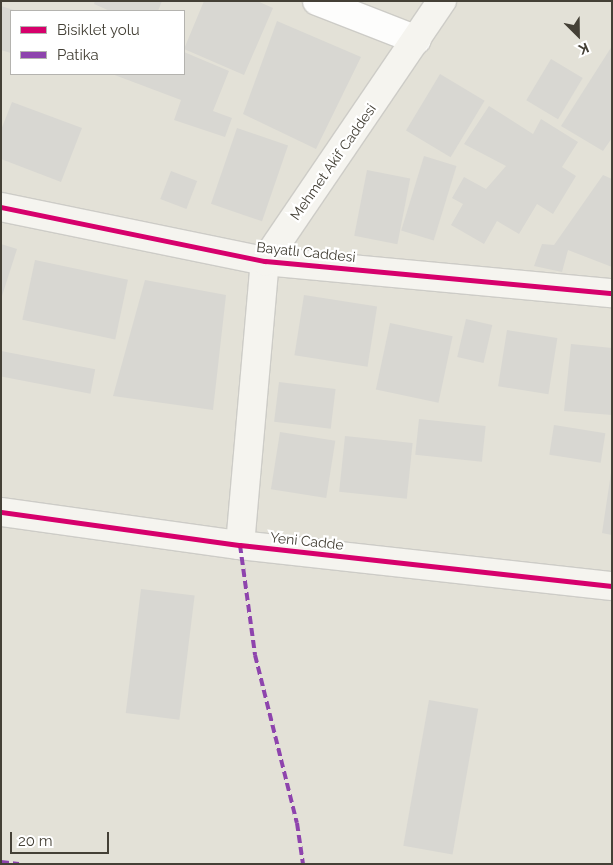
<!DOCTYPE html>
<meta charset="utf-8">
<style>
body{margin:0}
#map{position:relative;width:613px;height:865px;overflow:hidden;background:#efefea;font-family:Raleway,sans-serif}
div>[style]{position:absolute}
.residential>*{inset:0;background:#e3e1d7}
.building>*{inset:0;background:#d8d7d2;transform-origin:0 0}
.roads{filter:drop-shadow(1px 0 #cdccc7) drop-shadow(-1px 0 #cdccc7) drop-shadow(0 1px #cdccc7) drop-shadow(0 -1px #cdccc7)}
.street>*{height:28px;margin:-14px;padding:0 14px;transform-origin:14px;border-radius:14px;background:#fdfdfc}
.secondary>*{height:28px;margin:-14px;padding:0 14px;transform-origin:14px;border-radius:14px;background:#f5f4ef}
.quiet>*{height:4px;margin-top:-2px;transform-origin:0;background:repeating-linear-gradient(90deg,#8e44ad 0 8px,transparent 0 12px)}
.cycleway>*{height:5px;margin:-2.5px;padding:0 2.5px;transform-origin:2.5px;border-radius:2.5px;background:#d6006c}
span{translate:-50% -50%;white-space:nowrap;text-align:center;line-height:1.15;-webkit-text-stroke:4.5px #fff;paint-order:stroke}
.street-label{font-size:14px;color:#444036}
.frame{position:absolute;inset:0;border:2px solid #444036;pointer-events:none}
.legend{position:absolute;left:10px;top:10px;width:175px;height:65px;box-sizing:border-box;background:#fff;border:1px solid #b4b3af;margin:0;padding:6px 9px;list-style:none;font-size:15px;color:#444036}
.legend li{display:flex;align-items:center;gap:10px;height:25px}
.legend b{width:25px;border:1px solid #b4b3af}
.north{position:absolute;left:553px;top:10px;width:50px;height:50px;-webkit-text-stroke:4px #fff;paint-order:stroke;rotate:157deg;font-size:14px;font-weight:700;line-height:20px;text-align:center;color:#444036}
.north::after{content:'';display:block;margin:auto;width:18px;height:22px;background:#444036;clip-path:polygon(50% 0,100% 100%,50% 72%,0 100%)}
.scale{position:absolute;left:10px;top:832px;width:99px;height:22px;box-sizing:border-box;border:2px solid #444036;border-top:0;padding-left:6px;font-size:15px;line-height:18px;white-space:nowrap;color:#444036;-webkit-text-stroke:4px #fff;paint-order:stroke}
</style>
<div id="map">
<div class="residential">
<div style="clip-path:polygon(evenodd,1px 1px,612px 1px,612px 864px,1px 864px,1px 1px,11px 11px,184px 11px,184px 74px,11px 74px,11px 11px)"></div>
</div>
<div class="building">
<div style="clip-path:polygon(95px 1px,162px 1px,158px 11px,110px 11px,94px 4px)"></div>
<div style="clip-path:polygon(204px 1px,257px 1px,273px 8px,244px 75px,184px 49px)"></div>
<div style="clip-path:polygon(1px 6px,17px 11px,11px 11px,11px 53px,1px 50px)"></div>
<div style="clip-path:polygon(277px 21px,361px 57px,316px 149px,243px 114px)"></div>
<div style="clip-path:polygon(612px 46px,612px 138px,603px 151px,561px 126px)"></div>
<div style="clip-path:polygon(184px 52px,229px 71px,213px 111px,232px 118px,225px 137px,174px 120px,181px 100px,112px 74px,184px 74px)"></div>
<div style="left:551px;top:59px;width:37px;height:48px;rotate:31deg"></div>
<div style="left:440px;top:74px;width:52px;height:66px;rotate:31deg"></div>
<div style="clip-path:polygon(12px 102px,82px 128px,61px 182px,1px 159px,1px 130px)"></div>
<div style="clip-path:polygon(489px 106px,533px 134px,541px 119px,578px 142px,562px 167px,576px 176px,553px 214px,537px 204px,519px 234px,497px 221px,484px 244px,451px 225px,463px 204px,452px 198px,464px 177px,486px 189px,506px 166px,464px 144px)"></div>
<div style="left:237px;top:128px;width:54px;height:80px;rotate:19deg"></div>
<div style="left:424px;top:156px;width:34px;height:78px;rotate:17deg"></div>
<div style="left:367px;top:170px;width:44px;height:67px;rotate:11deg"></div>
<div style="left:171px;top:171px;width:28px;height:30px;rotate:21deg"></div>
<div style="clip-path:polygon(603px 175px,612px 179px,612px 267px,568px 250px,562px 272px,534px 266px,542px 244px,554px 245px)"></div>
<div style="clip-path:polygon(1px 244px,17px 249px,2px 296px,1px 296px)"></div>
<div style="left:35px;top:260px;width:95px;height:61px;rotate:12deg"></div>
<div style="clip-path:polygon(145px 280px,226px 295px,213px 410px,113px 396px)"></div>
<div style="left:304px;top:295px;width:74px;height:61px;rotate:9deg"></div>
<div style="left:466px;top:319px;width:27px;height:39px;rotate:13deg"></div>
<div style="left:390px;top:323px;width:64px;height:68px;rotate:12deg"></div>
<div style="left:507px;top:330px;width:51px;height:57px;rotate:9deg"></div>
<div style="clip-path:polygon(571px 344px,612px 348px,612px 415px,564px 411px)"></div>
<div style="left:1px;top:351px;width:96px;height:25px;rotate:11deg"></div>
<div style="left:279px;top:382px;width:57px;height:40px;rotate:7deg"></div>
<div style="left:419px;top:419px;width:67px;height:36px;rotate:6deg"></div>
<div style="left:554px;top:425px;width:52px;height:30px;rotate:9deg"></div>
<div style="left:280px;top:432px;width:56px;height:58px;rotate:9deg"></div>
<div style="left:345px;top:436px;width:68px;height:56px;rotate:6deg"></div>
<div style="clip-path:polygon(611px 473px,612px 473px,612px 535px,602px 533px)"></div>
<div style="left:141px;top:589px;width:54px;height:125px;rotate:7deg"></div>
<div style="left:429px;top:700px;width:50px;height:148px;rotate:10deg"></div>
</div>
<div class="roads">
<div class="street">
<div style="left:317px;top:1px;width:107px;rotate:21.3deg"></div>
</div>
<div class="secondary">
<div style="left:1px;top:207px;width:269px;rotate:11.6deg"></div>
<div style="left:265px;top:261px;width:348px;rotate:5.3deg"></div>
<div style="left:1px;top:512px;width:241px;rotate:7.9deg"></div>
<div style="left:240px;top:545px;width:374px;rotate:6.3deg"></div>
<div style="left:240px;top:545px;width:285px;rotate:-85deg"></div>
<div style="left:265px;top:261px;width:315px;rotate:-55.8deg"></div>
</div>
</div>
<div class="quiet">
<div style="left:240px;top:545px;width:111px;rotate:82.2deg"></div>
<div style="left:255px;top:655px;width:173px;rotate:76deg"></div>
<div style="left:297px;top:823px;width:41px;rotate:81.7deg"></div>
<div style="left:1px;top:862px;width:18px;rotate:6deg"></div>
</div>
<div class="cycleway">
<div style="left:1px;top:207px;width:269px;rotate:11.6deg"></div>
<div style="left:265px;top:261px;width:348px;rotate:5.3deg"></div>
<div style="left:1px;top:512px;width:241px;rotate:7.9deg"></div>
<div style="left:240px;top:545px;width:374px;rotate:6.3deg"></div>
</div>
<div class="street-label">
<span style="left:333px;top:162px;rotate:-55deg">Mehmet Akif Caddesi</span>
<span style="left:306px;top:252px;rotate:6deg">Bayatlı Caddesi</span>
<span style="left:307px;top:541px;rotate:6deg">Yeni Cadde</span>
</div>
<div class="frame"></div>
<ul class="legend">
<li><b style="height:6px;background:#d6006c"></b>Bisiklet yolu</li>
<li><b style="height:6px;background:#8e44ad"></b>Patika</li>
</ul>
<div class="north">K</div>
<div class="scale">20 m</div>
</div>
